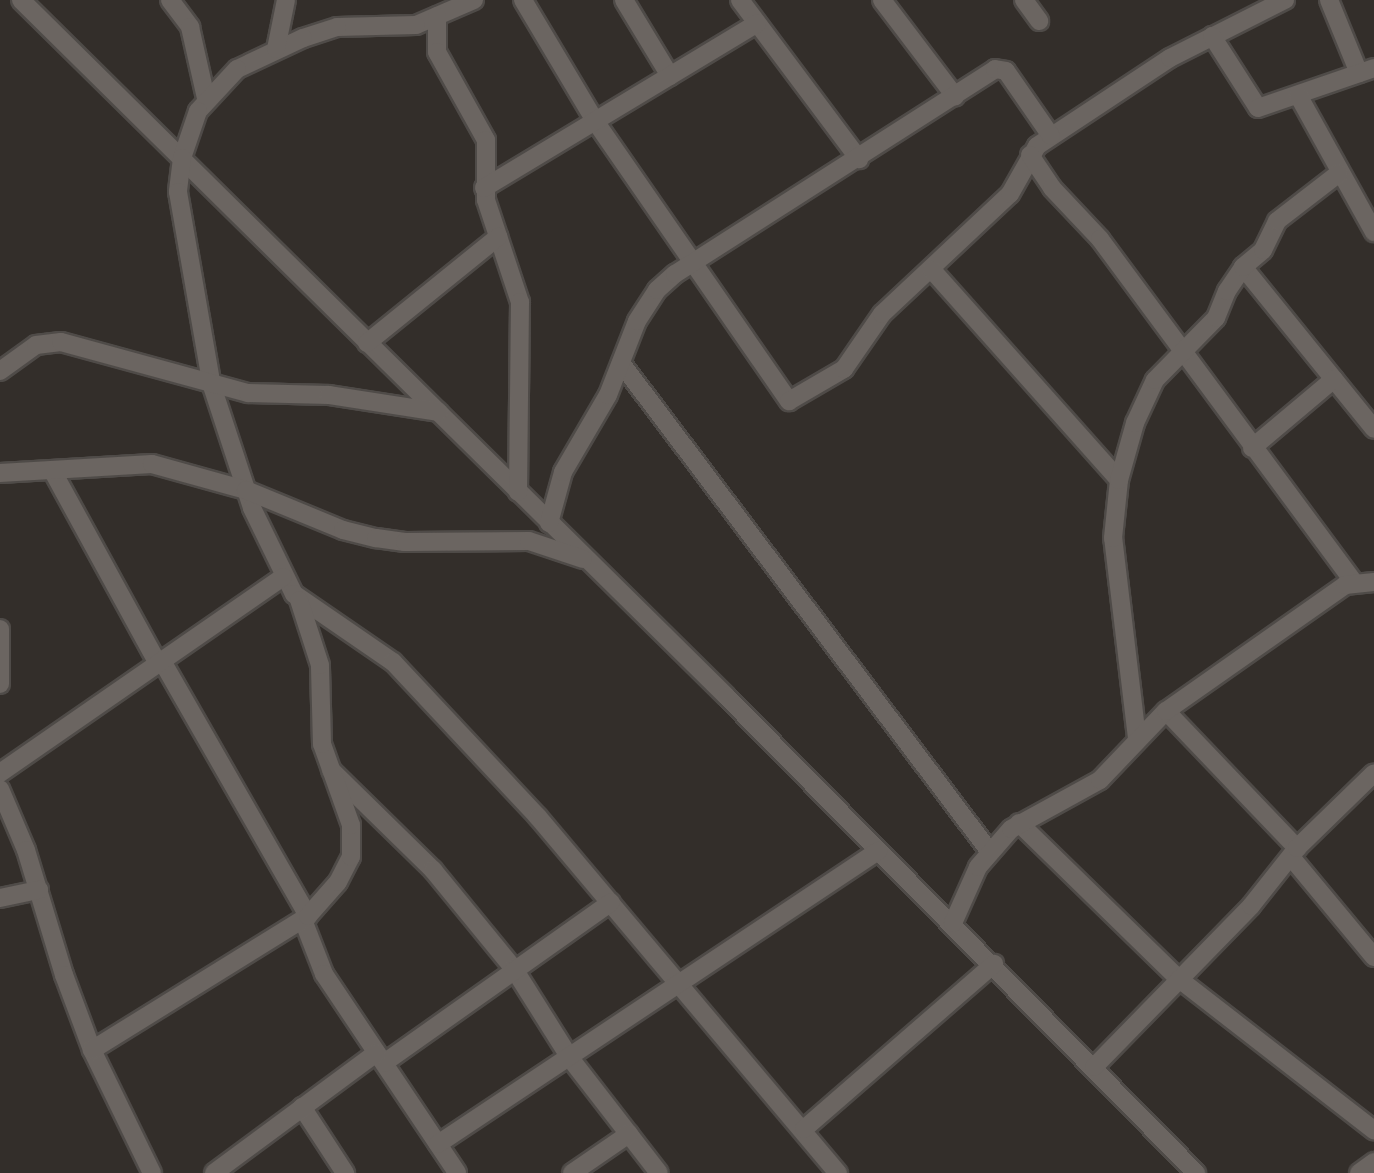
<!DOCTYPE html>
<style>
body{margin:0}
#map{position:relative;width:1374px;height:1173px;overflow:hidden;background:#332e2a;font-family:"Sofia Sans Condensed",sans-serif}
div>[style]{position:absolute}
.roads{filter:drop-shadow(2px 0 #4f4b48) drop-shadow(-2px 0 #4f4b48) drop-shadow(0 2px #4f4b48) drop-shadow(0 -2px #4f4b48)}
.minor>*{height:18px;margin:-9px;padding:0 9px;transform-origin:9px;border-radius:9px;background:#6b6561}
span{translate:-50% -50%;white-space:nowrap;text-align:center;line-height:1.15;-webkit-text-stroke:7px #292420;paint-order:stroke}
</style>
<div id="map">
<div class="roads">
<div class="minor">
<div style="left:21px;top:0;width:991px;rotate:44.63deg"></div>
<div style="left:726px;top:696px;width:670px;rotate:45.42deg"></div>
<div style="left:170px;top:0;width:34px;rotate:53deg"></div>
<div style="left:190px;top:27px;width:73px;rotate:77.3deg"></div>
<div style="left:474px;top:0;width:63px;rotate:156.7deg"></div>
<div style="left:416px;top:25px;width:79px;rotate:178.5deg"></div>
<div style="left:337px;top:27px;width:36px;rotate:162deg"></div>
<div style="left:303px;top:38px;width:73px;rotate:154.8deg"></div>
<div style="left:237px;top:69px;width:57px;rotate:132.9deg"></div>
<div style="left:198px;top:111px;width:50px;rotate:108.8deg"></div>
<div style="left:182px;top:158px;width:34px;rotate:97deg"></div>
<div style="left:178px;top:192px;width:197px;rotate:80.1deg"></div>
<div style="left:212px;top:386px;width:128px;rotate:71.8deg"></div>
<div style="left:252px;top:508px;width:96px;rotate:64deg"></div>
<div style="left:294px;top:594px;width:120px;rotate:34.5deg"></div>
<div style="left:393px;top:662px;width:212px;rotate:46.9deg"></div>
<div style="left:538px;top:817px;width:466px;rotate:49.9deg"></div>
<div style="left:523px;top:0;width:141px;rotate:59.2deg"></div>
<div style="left:595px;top:121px;width:341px;rotate:55.3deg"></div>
<div style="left:789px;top:401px;width:64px;rotate:-30.2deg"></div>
<div style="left:844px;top:369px;width:67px;rotate:-55.4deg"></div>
<div style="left:882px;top:314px;width:175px;rotate:-43.2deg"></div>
<div style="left:1010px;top:194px;width:55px;rotate:-60.6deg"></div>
<div style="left:1037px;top:146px;width:159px;rotate:-33.5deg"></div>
<div style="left:1170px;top:58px;width:129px;rotate:-26.8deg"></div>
<div style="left:624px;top:0;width:89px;rotate:58.8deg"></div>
<div style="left:740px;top:0;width:199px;rotate:53.2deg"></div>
<div style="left:882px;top:0;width:121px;rotate:52.8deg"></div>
<div style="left:1024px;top:0;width:26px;rotate:54deg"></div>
<div style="left:1329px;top:0;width:79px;rotate:67.7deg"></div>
<div style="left:437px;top:16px;width:36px;rotate:90deg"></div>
<div style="left:437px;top:52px;width:101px;rotate:60.9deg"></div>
<div style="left:486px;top:140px;width:60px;rotate:90deg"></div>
<div style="left:486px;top:200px;width:108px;rotate:71.6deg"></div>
<div style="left:520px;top:302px;width:190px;rotate:90.6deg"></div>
<div style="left:1212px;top:36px;width:85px;rotate:57.4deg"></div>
<div style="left:1258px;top:108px;width:123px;rotate:-19deg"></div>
<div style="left:276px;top:49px;width:50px;rotate:-78.5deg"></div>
<div style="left:1298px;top:95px;width:157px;rotate:61deg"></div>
<div style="left:1030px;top:155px;width:40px;rotate:56deg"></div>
<div style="left:1052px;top:188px;width:70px;rotate:46.7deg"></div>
<div style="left:1100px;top:239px;width:425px;rotate:53.5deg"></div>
<div style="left:484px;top:188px;width:319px;rotate:-31.1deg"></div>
<div style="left:1243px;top:267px;width:208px;rotate:51deg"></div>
<div style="left:932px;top:270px;width:281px;rotate:48.3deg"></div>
<div style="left:367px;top:343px;width:169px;rotate:-39deg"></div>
<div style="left:621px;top:363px;width:613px;rotate:52.96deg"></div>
<div style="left:0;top:371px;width:44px;rotate:-35.8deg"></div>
<div style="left:36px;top:345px;width:25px;rotate:-7deg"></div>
<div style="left:61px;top:342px;width:194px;rotate:15.3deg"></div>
<div style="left:248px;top:393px;width:81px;rotate:1.4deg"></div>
<div style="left:329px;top:395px;width:111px;rotate:8.8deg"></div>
<div style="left:1252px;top:448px;width:107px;rotate:-40.1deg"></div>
<div style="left:52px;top:470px;width:221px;rotate:61.3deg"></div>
<div style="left:0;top:473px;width:152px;rotate:-3.4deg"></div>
<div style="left:152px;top:464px;width:98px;rotate:15.5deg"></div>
<div style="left:246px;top:490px;width:105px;rotate:22.4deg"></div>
<div style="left:343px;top:530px;width:34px;rotate:14deg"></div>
<div style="left:376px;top:538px;width:29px;rotate:8deg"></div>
<div style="left:405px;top:542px;width:124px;rotate:-0.5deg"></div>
<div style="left:529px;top:541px;width:57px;rotate:18.4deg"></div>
<div style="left:549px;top:523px;width:53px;rotate:-74.6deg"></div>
<div style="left:563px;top:472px;width:89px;rotate:-59.7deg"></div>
<div style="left:608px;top:395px;width:79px;rotate:-68.6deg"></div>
<div style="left:637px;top:321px;width:37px;rotate:-57deg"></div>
<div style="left:657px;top:290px;width:24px;rotate:-42deg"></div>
<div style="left:675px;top:274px;width:380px;rotate:-32.6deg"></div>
<div style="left:995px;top:69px;width:11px;rotate:10deg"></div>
<div style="left:1006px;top:71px;width:79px;rotate:55.3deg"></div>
<div style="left:0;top:629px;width:55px;rotate:90deg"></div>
<div style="left:162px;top:661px;width:294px;rotate:60.2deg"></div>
<div style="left:1166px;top:711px;width:190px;rotate:46.3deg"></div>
<div style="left:1137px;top:738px;width:201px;rotate:-96.8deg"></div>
<div style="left:1113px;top:538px;width:58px;rotate:-84.1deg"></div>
<div style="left:1119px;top:480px;width:59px;rotate:-74.3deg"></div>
<div style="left:1135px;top:423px;width:47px;rotate:-65.1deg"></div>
<div style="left:1155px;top:380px;width:87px;rotate:-45.5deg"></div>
<div style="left:1216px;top:318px;width:29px;rotate:-68deg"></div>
<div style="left:1227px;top:291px;width:29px;rotate:-56deg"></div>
<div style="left:1243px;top:267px;width:26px;rotate:-40deg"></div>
<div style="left:1263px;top:250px;width:32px;rotate:-64deg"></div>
<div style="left:1277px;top:221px;width:78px;rotate:-37.7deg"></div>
<div style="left:331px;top:770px;width:143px;rotate:44.4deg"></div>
<div style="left:433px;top:870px;width:128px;rotate:50.7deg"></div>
<div style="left:514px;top:969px;width:105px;rotate:57.8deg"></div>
<div style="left:570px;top:1058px;width:145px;rotate:52.3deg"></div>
<div style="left:0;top:773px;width:344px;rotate:-34.7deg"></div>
<div style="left:0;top:789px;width:66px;rotate:66.9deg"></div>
<div style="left:26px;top:850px;width:131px;rotate:73.1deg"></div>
<div style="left:64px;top:975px;width:80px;rotate:69.5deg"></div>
<div style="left:92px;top:1050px;width:137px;rotate:64deg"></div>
<div style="left:1019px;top:823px;width:223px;rotate:44.3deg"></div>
<div style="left:1179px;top:979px;width:247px;rotate:37.8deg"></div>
<div style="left:1291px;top:857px;width:130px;rotate:50.3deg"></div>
<div style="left:0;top:898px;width:40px;rotate:-12deg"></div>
<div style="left:303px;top:920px;width:58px;rotate:68.7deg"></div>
<div style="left:324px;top:974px;width:239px;rotate:56.2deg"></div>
<div style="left:953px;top:923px;width:61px;rotate:-65.9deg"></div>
<div style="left:978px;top:867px;width:50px;rotate:-49deg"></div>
<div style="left:1011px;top:829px;width:102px;rotate:-28.8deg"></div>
<div style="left:1100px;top:780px;width:95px;rotate:-46.3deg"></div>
<div style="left:1166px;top:711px;width:219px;rotate:-35.1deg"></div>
<div style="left:1345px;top:585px;width:29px;rotate:-6deg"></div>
<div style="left:92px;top:1050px;width:254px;rotate:-31.8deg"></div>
<div style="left:308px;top:916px;width:45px;rotate:-48.6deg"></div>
<div style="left:338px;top:882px;width:28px;rotate:-63deg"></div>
<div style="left:351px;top:857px;width:32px;rotate:-90deg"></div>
<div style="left:351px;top:825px;width:86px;rotate:-109.7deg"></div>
<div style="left:322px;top:744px;width:79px;rotate:-91.5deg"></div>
<div style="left:320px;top:665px;width:68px;rotate:-107.9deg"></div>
<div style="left:384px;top:1063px;width:278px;rotate:-35.3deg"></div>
<div style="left:1094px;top:1067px;width:225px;rotate:-45.7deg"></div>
<div style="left:1251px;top:906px;width:74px;rotate:-51.6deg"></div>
<div style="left:1297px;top:848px;width:107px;rotate:-44.2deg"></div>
<div style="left:302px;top:1107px;width:79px;rotate:56.9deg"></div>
<div style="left:804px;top:1129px;width:252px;rotate:-41deg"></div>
<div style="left:438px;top:1144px;width:529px;rotate:-33.66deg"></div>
<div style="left:214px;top:1173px;width:202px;rotate:-36.5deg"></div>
<div style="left:572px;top:1173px;width:69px;rotate:-34.4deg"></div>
<div style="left:1359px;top:1173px;width:19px;rotate:-36deg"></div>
</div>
</div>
</div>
